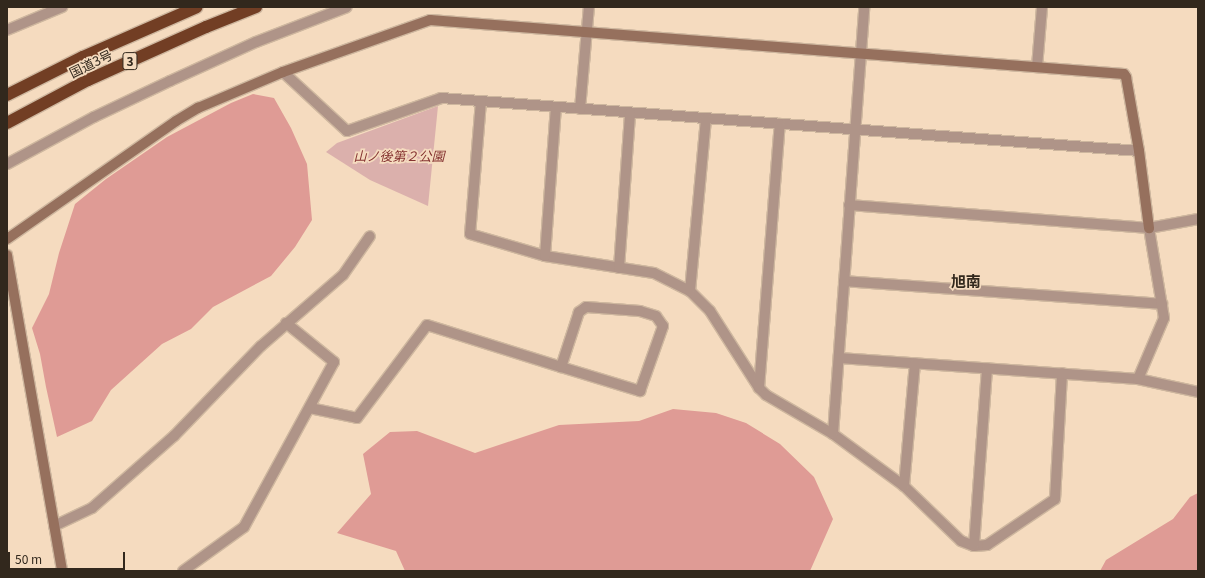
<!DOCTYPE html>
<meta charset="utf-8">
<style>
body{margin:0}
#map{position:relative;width:1205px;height:578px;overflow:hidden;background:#f5dbbf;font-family:Georgia,"Noto Sans JP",serif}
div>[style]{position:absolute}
.green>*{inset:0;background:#dbb0ac}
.forest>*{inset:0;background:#df9b95}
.roads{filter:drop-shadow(1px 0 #ceb79f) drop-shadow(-1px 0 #ceb79f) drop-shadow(0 1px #ceb79f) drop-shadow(0 -1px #ceb79f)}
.street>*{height:10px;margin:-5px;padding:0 5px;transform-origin:5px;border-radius:5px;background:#af9488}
.secondary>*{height:10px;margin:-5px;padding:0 5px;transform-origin:5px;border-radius:5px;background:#96705d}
.highway>*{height:12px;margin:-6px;padding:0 6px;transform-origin:6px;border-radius:6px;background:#723e24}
span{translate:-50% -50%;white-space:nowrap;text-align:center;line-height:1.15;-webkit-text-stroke:3.5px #f5dbbf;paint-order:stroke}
.shield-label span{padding:1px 3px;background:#f5dbbf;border:1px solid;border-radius:3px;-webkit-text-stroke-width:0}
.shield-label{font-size:12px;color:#32281d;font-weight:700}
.street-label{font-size:13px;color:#32281d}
.park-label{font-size:13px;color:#853331;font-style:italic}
.quarter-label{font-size:15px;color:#32281d;font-weight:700}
.frame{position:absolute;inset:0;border:8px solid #32281d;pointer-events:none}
.scale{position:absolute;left:8px;top:552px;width:117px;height:18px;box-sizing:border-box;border:2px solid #32281d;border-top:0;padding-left:5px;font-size:12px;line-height:14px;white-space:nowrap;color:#32281d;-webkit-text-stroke:3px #f5dbbf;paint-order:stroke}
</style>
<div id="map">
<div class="green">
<div style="clip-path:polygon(438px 106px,428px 206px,370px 180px,326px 152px,337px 143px)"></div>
</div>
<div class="forest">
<div style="clip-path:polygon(253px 94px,274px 98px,291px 128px,307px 164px,312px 220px,295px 247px,271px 276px,213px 307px,191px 329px,162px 344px,111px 390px,92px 421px,57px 437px,46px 387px,40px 354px,32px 328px,49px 294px,59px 253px,75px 204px,106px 179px,167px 137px,231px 103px)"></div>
<div style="clip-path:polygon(673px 409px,716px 413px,746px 423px,780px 444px,814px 477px,833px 519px,810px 571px,405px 571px,396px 551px,337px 533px,371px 494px,363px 454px,390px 432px,417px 431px,475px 453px,559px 425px,639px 421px)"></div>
<div style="clip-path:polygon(1198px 493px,1198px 571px,1100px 571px,1106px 560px,1173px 519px,1190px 497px)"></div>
</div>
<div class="roads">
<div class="street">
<div style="left:7px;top:30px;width:60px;rotate:-22.7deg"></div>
<div style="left:1037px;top:67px;width:60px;rotate:-85.2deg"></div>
<div style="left:283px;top:72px;width:87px;rotate:42.7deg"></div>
<div style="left:347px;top:131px;width:100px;rotate:-19.3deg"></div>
<div style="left:441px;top:98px;width:700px;rotate:4.34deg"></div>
<div style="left:481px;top:101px;width:133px;rotate:94.7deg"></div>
<div style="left:470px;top:234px;width:78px;rotate:16.3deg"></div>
<div style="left:545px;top:256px;width:110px;rotate:8.9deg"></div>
<div style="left:654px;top:273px;width:40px;rotate:26.6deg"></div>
<div style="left:690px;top:291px;width:28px;rotate:45deg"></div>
<div style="left:710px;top:311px;width:91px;rotate:57.5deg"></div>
<div style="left:759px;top:388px;width:10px;rotate:45deg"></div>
<div style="left:766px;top:395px;width:78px;rotate:30.2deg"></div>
<div style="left:833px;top:434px;width:88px;rotate:36.2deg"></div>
<div style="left:904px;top:486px;width:79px;rotate:44deg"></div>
<div style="left:961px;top:541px;width:14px;rotate:21deg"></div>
<div style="left:974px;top:546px;width:13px;rotate:-4deg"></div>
<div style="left:987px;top:545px;width:82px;rotate:-34.1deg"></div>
<div style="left:1055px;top:499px;width:126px;rotate:-86.8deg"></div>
<div style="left:580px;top:109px;width:102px;rotate:-85deg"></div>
<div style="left:7px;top:164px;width:99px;rotate:-28.4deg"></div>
<div style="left:94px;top:117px;width:84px;rotate:-25.3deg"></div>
<div style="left:170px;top:81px;width:94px;rotate:-24.4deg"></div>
<div style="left:256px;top:42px;width:97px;rotate:-21deg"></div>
<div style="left:849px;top:205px;width:301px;rotate:4.4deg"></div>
<div style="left:1149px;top:228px;width:50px;rotate:-10.4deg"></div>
<div style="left:545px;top:256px;width:149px;rotate:-85.8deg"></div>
<div style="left:619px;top:268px;width:155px;rotate:-85.9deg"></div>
<div style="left:844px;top:281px;width:319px;rotate:4.1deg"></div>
<div style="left:690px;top:291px;width:173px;rotate:-84.7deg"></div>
<div style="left:839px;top:358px;width:300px;rotate:4deg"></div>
<div style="left:1138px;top:379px;width:61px;rotate:12.2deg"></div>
<div style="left:1138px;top:379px;width:66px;rotate:-66.9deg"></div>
<div style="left:1164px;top:318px;width:91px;rotate:-99.5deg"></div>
<div style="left:759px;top:388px;width:265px;rotate:-85.5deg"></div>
<div style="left:310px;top:408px;width:48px;rotate:12deg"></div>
<div style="left:357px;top:418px;width:116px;rotate:-53deg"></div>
<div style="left:427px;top:325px;width:140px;rotate:17.4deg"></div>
<div style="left:561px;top:367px;width:83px;rotate:16.9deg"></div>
<div style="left:640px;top:391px;width:69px;rotate:-70.5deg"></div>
<div style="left:663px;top:326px;width:12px;rotate:-125deg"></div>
<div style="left:656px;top:316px;width:17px;rotate:-163deg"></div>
<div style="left:640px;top:311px;width:54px;rotate:-175.8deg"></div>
<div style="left:586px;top:307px;width:9px;rotate:144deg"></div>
<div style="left:579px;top:312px;width:58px;rotate:108.1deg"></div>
<div style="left:833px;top:434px;width:428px;rotate:-85.8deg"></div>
<div style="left:904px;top:486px;width:123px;rotate:-84.9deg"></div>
<div style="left:54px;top:526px;width:42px;rotate:-25.3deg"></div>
<div style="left:92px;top:508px;width:109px;rotate:-41.3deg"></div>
<div style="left:174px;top:436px;width:125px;rotate:-46deg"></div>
<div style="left:261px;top:346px;width:108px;rotate:-40.9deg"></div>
<div style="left:343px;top:275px;width:47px;rotate:-55.3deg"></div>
<div style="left:974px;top:546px;width:178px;rotate:-85.8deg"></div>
<div style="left:183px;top:571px;width:75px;rotate:-35.8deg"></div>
<div style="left:244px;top:527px;width:188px;rotate:-61.4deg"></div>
<div style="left:334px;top:362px;width:62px;rotate:-140.9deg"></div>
</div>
<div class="secondary">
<div style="left:7px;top:239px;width:206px;rotate:-34.9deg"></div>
<div style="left:176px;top:121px;width:26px;rotate:-31deg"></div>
<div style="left:198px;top:108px;width:92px;rotate:-23deg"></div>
<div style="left:283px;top:72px;width:156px;rotate:-19.5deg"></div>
<div style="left:430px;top:20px;width:696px;rotate:4.45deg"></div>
<div style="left:1124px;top:74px;width:4px;rotate:56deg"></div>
<div style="left:1126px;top:77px;width:75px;rotate:80deg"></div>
<div style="left:1139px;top:151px;width:78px;rotate:82.6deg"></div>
<div style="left:7px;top:255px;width:321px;rotate:80.1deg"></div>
</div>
<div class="highway">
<div style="left:7px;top:95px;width:85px;rotate:-26.6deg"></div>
<div style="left:83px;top:57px;width:124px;rotate:-23.7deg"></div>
<div style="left:7px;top:123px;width:92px;rotate:-28deg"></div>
<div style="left:88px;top:80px;width:129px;rotate:-24.2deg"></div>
<div style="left:206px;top:27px;width:54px;rotate:-21.8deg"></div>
</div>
</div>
<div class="shield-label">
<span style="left:130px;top:61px">3</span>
</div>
<div class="street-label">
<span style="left:91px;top:64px;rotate:-26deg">国道3号</span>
</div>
<div class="park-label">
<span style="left:399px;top:156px">山ノ後第２公園</span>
</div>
<div class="quarter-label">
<span style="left:966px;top:281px">旭南</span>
</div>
<div class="frame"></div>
<div class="scale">50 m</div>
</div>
